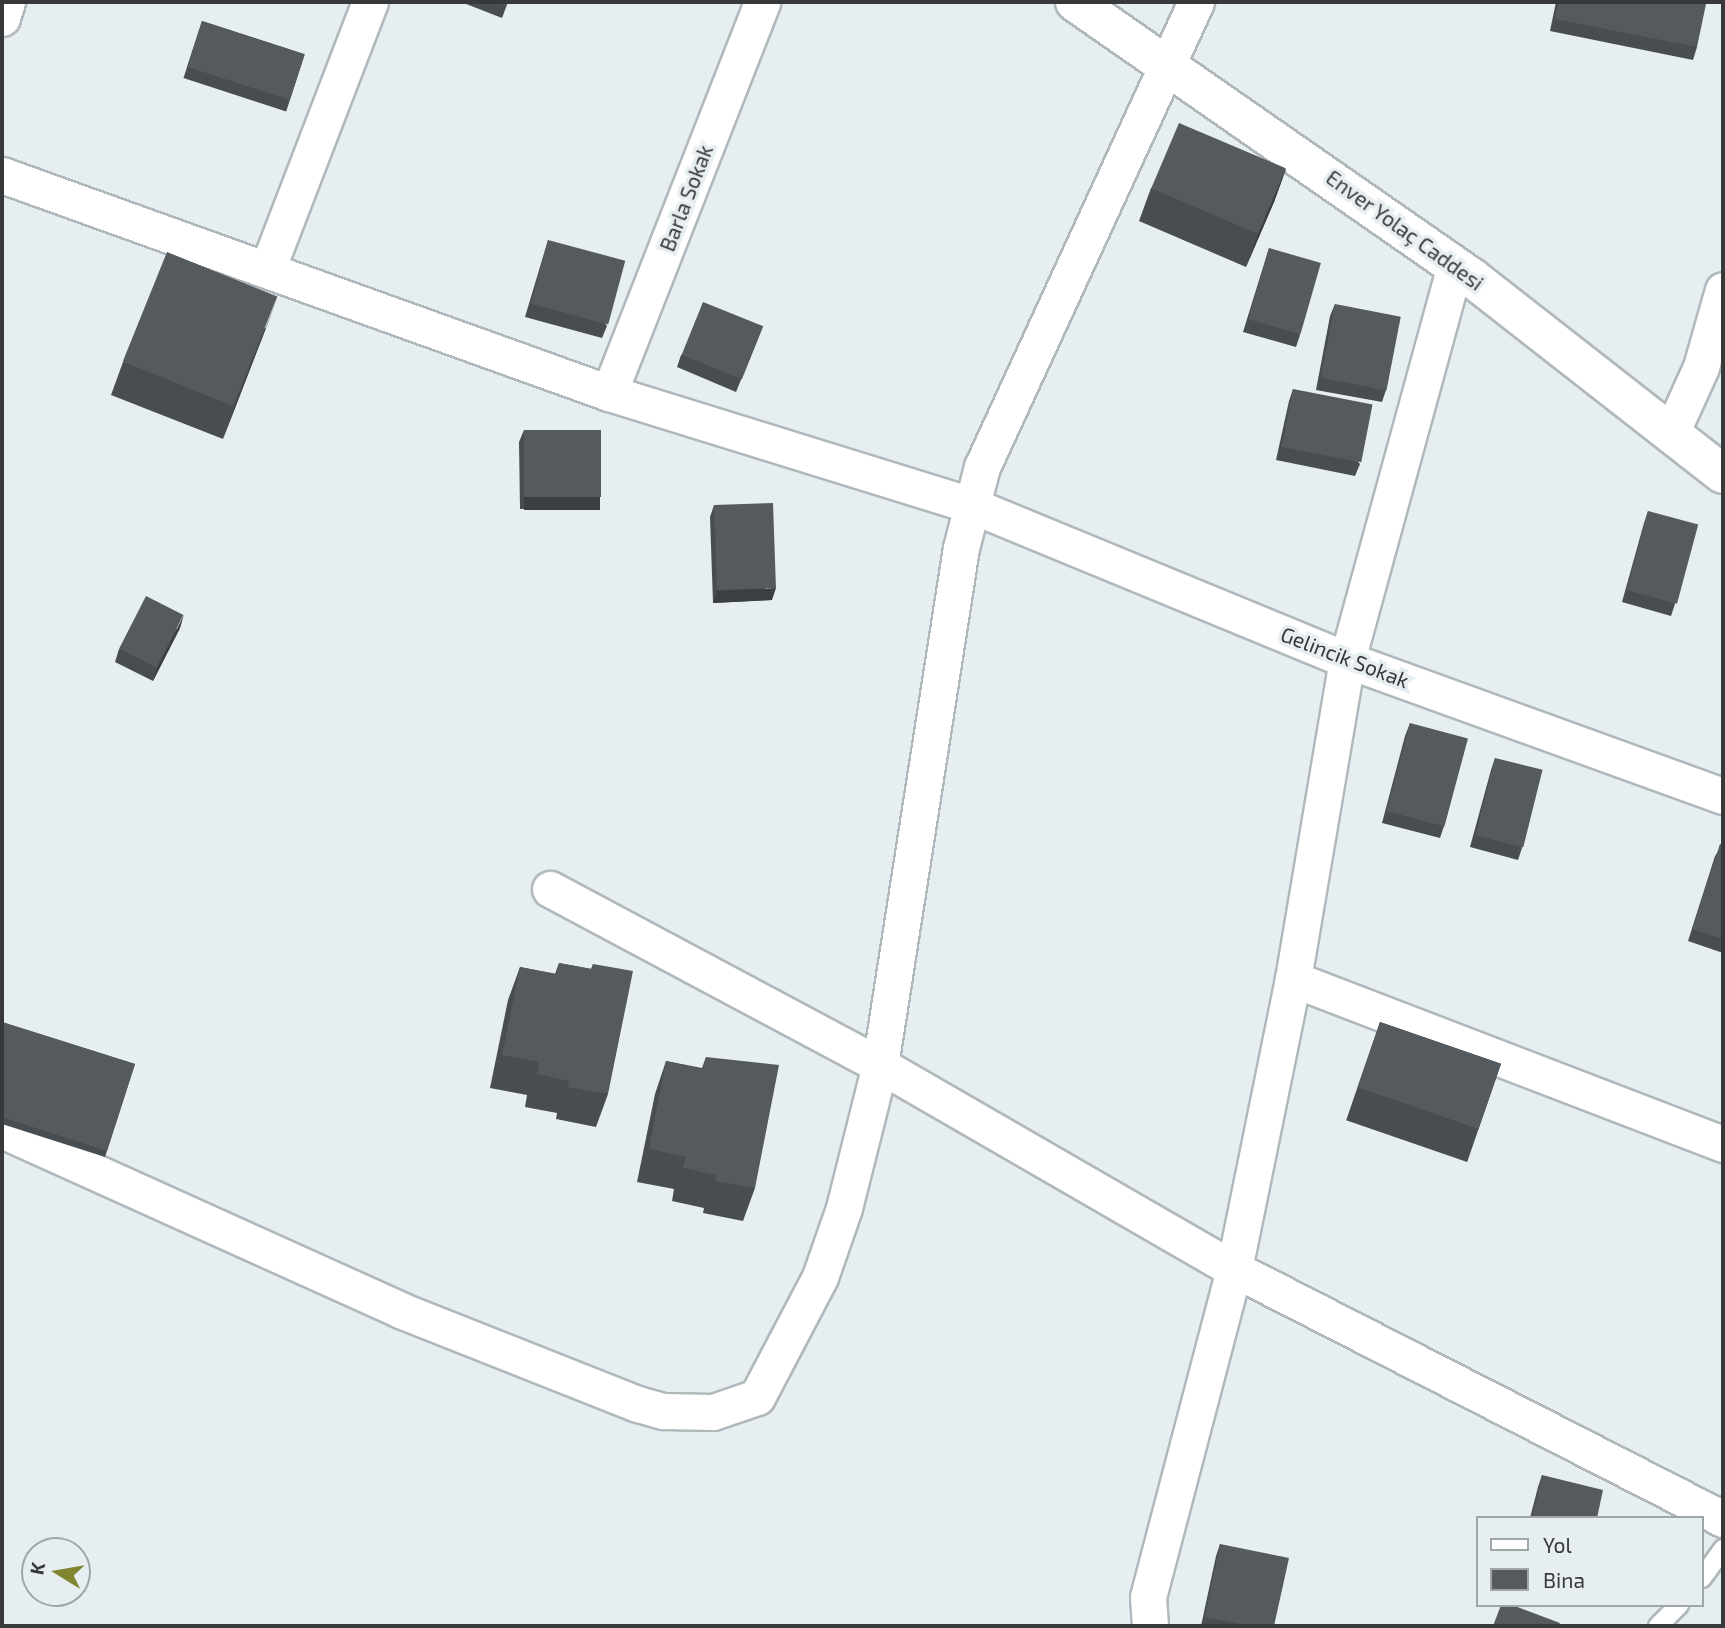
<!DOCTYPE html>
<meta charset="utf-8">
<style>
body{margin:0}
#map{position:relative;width:1725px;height:1628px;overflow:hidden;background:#e7eef2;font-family:"Exo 2",sans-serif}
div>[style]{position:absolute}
.roads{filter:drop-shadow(2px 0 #b1b8bc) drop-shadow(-2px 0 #b1b8bc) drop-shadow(0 2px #b1b8bc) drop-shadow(0 -2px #b1b8bc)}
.lane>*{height:18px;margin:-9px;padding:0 9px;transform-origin:9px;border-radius:9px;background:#fff}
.street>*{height:35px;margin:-17.5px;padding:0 17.5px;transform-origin:17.5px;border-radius:17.5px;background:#fff}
.secondary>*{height:38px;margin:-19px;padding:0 19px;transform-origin:19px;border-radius:19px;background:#fff}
.wall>*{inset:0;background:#484d51;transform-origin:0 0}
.shaded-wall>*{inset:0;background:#3b3f42;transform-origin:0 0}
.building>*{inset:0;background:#545a5e;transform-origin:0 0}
span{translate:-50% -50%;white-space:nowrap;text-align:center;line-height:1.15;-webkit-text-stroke:7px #e7eef2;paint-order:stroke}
.street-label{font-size:21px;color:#36383a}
.frame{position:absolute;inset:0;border:4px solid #36383a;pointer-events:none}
.legend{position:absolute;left:1476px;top:1516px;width:228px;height:91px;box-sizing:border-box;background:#e7eef2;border:2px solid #a0a5a8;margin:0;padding:9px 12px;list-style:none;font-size:21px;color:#36383a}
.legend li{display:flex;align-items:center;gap:14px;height:35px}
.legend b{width:35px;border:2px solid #a0a5a8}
.north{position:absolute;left:21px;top:1537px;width:70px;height:70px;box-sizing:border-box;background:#e7eef2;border:2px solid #a0a5a8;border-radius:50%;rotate:281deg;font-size:19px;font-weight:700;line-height:28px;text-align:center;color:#36383a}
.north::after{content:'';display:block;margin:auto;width:24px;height:32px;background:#808530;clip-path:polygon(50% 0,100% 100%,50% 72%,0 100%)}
</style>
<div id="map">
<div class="roads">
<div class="lane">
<div style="left:1702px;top:1578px;width:36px;rotate:-54deg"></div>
<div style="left:1658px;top:1626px;width:30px;rotate:-45deg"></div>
</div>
<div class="street">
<div style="left:2px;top:18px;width:17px;rotate:-73deg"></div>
<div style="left:2px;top:175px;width:645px;rotate:19.76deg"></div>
<div style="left:609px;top:393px;width:379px;rotate:17.2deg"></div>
<div style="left:971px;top:505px;width:407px;rotate:22.4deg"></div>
<div style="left:1347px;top:660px;width:400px;rotate:19.9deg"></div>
<div style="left:267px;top:270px;width:287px;rotate:-69deg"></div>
<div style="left:609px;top:393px;width:420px;rotate:-68.6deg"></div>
<div style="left:1672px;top:431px;width:70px;rotate:-65.6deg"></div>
<div style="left:1701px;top:367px;width:80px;rotate:-74.1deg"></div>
<div style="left:550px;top:889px;width:374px;rotate:28.1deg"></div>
<div style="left:880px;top:1065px;width:409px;rotate:30deg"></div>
<div style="left:1234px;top:1269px;width:549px;rotate:27.08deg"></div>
<div style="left:1293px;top:979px;width:461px;rotate:21deg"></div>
<div style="left:2px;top:1130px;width:437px;rotate:24.3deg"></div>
<div style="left:400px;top:1310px;width:256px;rotate:21.6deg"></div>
<div style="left:638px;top:1404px;width:26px;rotate:16deg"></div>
<div style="left:663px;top:1411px;width:50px;rotate:1.1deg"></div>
<div style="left:713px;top:1412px;width:46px;rotate:-18.8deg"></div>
<div style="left:757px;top:1397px;width:136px;rotate:-62.3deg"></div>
<div style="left:820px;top:1277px;width:73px;rotate:-70.8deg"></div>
<div style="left:844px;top:1208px;width:147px;rotate:-75.9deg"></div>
<div style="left:880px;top:1065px;width:523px;rotate:-81.1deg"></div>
<div style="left:961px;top:548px;width:84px;rotate:-75.5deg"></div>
<div style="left:982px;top:467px;width:512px;rotate:-65.29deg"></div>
<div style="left:1150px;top:1626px;width:29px;rotate:-94deg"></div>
<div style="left:1148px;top:1597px;width:339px;rotate:-75.3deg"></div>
<div style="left:1234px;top:1269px;width:296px;rotate:-78.5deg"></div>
<div style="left:1293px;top:979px;width:324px;rotate:-80.4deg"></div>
<div style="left:1347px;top:660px;width:409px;rotate:-74.7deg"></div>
</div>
<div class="secondary">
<div style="left:1075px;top:2px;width:484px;rotate:34.8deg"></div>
<div style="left:1472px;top:278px;width:318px;rotate:38deg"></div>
</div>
</div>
<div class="wall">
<div style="clip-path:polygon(461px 2px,508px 2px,502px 18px)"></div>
<div style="clip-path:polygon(1556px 2px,1695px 2px,1697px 47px,1693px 60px,1550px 31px)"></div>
<div style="left:202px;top:21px;width:108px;height:60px;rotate:18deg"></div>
<div style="clip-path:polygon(1286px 169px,1274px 202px,1246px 267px,1139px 221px,1151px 188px)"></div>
<div style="clip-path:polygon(548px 240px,607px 326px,602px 338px,525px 317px)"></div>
<div style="clip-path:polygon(1269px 248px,1300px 335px,1296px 347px,1243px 332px)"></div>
<div style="clip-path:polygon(1335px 304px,1386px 390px,1382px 402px,1316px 390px,1330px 316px)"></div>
<div style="clip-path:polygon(266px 328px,223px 439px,111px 395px,123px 362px)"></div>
<div style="clip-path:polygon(758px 338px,736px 392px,677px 367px,681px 355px)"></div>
<div style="clip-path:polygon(1293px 389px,1360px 464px,1355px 476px,1276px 460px,1289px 401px)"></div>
<div style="clip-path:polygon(524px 430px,600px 497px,596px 509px,520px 509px,519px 442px)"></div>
<div style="clip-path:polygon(714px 505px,772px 600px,713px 603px,710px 517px)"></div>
<div style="clip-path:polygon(1648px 511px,1675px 604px,1671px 616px,1622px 602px,1644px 523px)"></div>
<div style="clip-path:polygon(180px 628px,153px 681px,115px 662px,119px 649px)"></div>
<div style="clip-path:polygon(1410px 723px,1444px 826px,1440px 838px,1382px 823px,1405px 736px)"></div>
<div style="clip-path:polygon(1495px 758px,1522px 848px,1518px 860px,1470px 847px,1491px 770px)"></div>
<div style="clip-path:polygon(1723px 845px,1723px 953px,1688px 941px,1715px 856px)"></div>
<div style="clip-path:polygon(559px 963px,591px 969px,593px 964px,608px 1094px,596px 1127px,556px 1119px,557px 1113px,525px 1107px,527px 1095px,490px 1088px,508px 1000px,520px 967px,555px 974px)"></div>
<div style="clip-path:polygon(2px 1022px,135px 1064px,105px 1157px,2px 1124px)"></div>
<div style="left:1380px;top:1022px;width:128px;height:104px;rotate:19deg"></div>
<div style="clip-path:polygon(706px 1057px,755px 1188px,743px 1221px,703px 1213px,704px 1208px,672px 1201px,674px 1189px,637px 1182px,655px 1094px,666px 1061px,702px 1068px)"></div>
<div style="clip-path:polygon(1542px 1475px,1597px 1518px,1530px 1518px,1538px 1487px)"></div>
<div style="clip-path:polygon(1220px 1544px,1274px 1626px,1201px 1626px,1216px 1556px)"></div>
</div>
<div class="shaded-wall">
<div style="clip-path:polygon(1286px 169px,1274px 202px,1246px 267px,1258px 234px)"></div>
<div style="clip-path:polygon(278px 296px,266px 328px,223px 439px,235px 406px)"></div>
<div style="left:524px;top:497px;width:76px;height:13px"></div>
<div style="clip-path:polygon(776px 588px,772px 600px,713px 603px,717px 591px)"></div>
<div style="clip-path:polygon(184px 615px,180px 628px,153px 681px,157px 668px)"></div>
</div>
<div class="building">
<div style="clip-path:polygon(496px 2px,508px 2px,506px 6px)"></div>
<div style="clip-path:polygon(1558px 2px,1695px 2px,1706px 4px,1697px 47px,1555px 19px)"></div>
<div style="left:202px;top:21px;width:108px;height:48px;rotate:18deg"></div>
<div style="left:1179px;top:123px;width:116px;height:71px;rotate:23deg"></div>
<div style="left:548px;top:240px;width:80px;height:66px;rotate:15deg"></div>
<div style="left:1269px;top:248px;width:54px;height:74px;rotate:16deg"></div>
<div style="left:167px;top:252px;width:119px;height:118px;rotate:22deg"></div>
<div style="left:703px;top:302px;width:65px;height:57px;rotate:22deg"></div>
<div style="left:1335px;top:304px;width:67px;height:75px;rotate:11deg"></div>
<div style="left:1293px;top:389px;width:81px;height:59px;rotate:11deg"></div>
<div style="left:524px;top:430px;width:77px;height:67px"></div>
<div style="left:773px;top:503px;width:85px;height:59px;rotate:88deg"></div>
<div style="left:1648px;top:511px;width:52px;height:82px;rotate:15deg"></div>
<div style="left:146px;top:596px;width:42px;height:59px;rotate:27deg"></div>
<div style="left:1410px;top:723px;width:60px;height:91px;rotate:15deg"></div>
<div style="left:1495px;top:758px;width:49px;height:80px;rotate:14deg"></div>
<div style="clip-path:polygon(1720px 844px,1723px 845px,1723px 939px,1692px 929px)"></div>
<div style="clip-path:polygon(559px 963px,592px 969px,593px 964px,633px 971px,608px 1094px,568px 1087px,569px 1081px,537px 1074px,539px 1062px,502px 1055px,520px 967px,557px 974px)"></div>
<div style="clip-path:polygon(2px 1022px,135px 1064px,107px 1151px,2px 1117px)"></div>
<div style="left:1380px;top:1022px;width:128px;height:69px;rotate:19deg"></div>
<div style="clip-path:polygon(706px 1057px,779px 1065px,755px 1188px,715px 1181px,716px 1175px,683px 1168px,686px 1157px,649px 1149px,666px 1061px,703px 1069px)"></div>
<div style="clip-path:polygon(1542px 1475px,1603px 1490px,1597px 1518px,1532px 1518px)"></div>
<div style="clip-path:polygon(1220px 1544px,1289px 1558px,1274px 1626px,1250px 1626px,1205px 1617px)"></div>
<div style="clip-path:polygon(1501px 1605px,1512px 1605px,1560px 1623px,1558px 1626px,1493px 1626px)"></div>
</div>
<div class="street-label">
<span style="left:686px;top:198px;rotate:-69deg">Barla Sokak</span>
<span style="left:1405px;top:230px;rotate:36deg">Enver Yolaç Caddesi</span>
<span style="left:1345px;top:657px;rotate:21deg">Gelincik Sokak</span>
</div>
<div class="frame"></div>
<ul class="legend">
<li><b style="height:9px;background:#fff"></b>Yol</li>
<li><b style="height:19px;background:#545a5e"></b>Bina</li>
</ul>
<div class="north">K</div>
</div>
